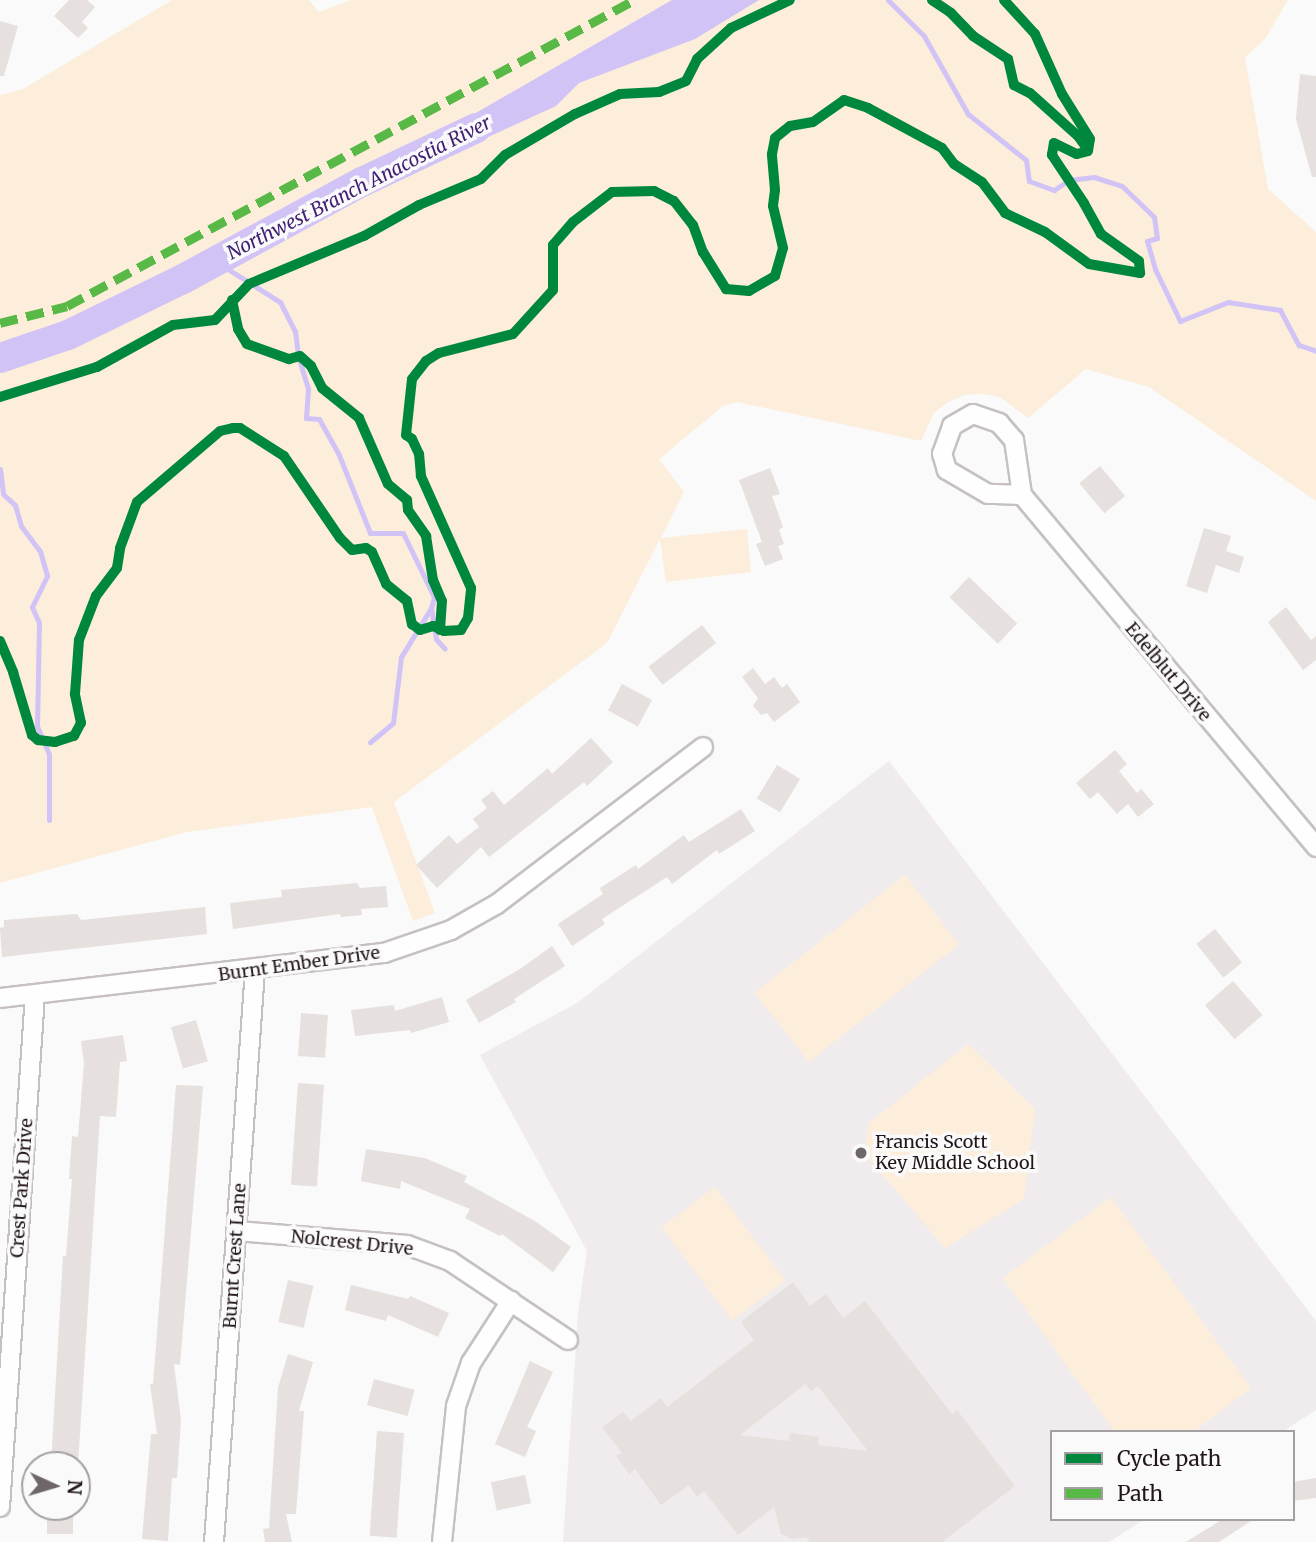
<!DOCTYPE html>
<style>
body{margin:0}
#map{position:relative;width:1316px;height:1542px;overflow:hidden;background:#fafafa;font-family:Merriweather,serif}
div>[style]{position:absolute}
.built>*{inset:0;background:#f0ebec}
.green>*{inset:0;background:#fceedb;transform-origin:0 0}
.water>*{inset:0;background:#d1c3f6}
.stream>*{height:5px;margin:-2.5px;padding:0 2.5px;transform-origin:2.5px;border-radius:2.5px;background:#d1c3f6}
.river>*{height:30px;margin:-15px;padding:0 15px;transform-origin:15px;border-radius:15px;background:#d1c3f6}
.building>*{inset:0;background:#e6e0de;transform-origin:0 0}
.roads{filter:drop-shadow(2px 0 #c6c0c1) drop-shadow(-2px 0 #c6c0c1) drop-shadow(0 2px #c6c0c1) drop-shadow(0 -2px #c6c0c1)}
.minor>*{height:18px;margin:-9px;padding:0 9px;transform-origin:9px;border-radius:9px;background:#fefefe}
.quiet>*{height:9px;margin-top:-4.5px;transform-origin:0;background:repeating-linear-gradient(90deg,#58b947 0 18px,transparent 0 27px)}
.cycleway>*{height:10px;margin:-5px;padding:0 5px;transform-origin:5px;border-radius:5px;background:#00873e}
.dots>*{width:19px;height:19px;translate:-50% -50%;box-sizing:border-box;border:4px solid #fafafa;border-radius:50%}
span{translate:-50% -50%;white-space:nowrap;text-align:center;line-height:1.15;-webkit-text-stroke:7px #fafafa;paint-order:stroke}
.street-label{font-size:18px;color:#231619}
.poi-label{font-size:18px;color:#231619}
.left{translate:0 -50%;text-align:left}
.water-label{font-size:19px;color:#422174;font-style:italic}
.legend{position:absolute;left:1050px;top:1430px;width:245px;height:91px;box-sizing:border-box;background:#fafafa;border:2px solid #a49fa0;margin:0;padding:9px 12px;list-style:none;font-size:21px;color:#231619}
.legend li{display:flex;align-items:center;gap:14px;height:35px}
.legend b{width:35px;border:2px solid #a49fa0}
.north{position:absolute;left:21px;top:1451px;width:70px;height:70px;box-sizing:border-box;background:#fafafa;border:2px solid #a49fa0;border-radius:50%;rotate:94deg;font-size:19px;font-weight:700;line-height:28px;text-align:center;color:#231619}
.north::after{content:'';display:block;margin:auto;width:24px;height:32px;background:#6e6668;clip-path:polygon(50% 0,100% 100%,50% 72%,0 100%)}
</style>
<div id="map">
<div class="built">
<div style="clip-path:polygon(889px 761px,1316px 1321px,1316px 1410px,1282px 1432px,1052px 1432px,1052px 1519px,1145px 1519px,1109px 1542px,563px 1542px,578px 1313px,587px 1251px,480px 1055px,577px 1003px)"></div>
</div>
<div class="green">
<div style="clip-path:polygon(172px 0,309px 0,319px 12px,351px 0,1288px 0,1265px 39px,1245px 57px,1268px 189px,1316px 232px,1316px 501px,1149px 387px,1086px 369px,1028px 418px,1000px 397px,982px 394px,964px 395px,948px 402px,934px 413px,921px 441px,737px 402px,723px 406px,659px 459px,684px 492px,661px 538px,747px 529px,751px 572px,666px 582px,660px 539px,607px 643px,394px 802px,435px 913px,413px 921px,372px 807px,187px 832px,0 883px,0 95px,23px 89px)"></div>
<div style="left:905px;top:875px;width:88px;height:191px;rotate:52deg"></div>
<div style="clip-path:polygon(968px 1044px,1035px 1109px,1024px 1199px,945px 1248px,864px 1153px,869px 1123px)"></div>
<div style="left:715px;top:1187px;width:117px;height:67px;rotate:53deg"></div>
<div style="clip-path:polygon(1111px 1197px,1251px 1388px,1193px 1432px,1115px 1432px,1003px 1278px)"></div>
</div>
<div class="water">
<div style="clip-path:polygon(672px 0,759px 0,695px 39px,579px 83px,556px 106px,423px 167px,460px 122px)"></div>
</div>
<div class="stream">
<div style="left:888px;top:0;width:51px;rotate:45deg"></div>
<div style="left:924px;top:36px;width:90px;rotate:60.6deg"></div>
<div style="left:968px;top:114px;width:74px;rotate:38.4deg"></div>
<div style="left:1026px;top:160px;width:21px;rotate:82deg"></div>
<div style="left:1029px;top:181px;width:27px;rotate:20deg"></div>
<div style="left:1054px;top:190px;width:18px;rotate:-34deg"></div>
<div style="left:1069px;top:180px;width:25px;rotate:-7deg"></div>
<div style="left:1094px;top:177px;width:29px;rotate:18deg"></div>
<div style="left:1122px;top:186px;width:45px;rotate:44.1deg"></div>
<div style="left:1154px;top:217px;width:21px;rotate:82deg"></div>
<div style="left:1157px;top:238px;width:10px;rotate:163deg"></div>
<div style="left:1147px;top:241px;width:29px;rotate:74deg"></div>
<div style="left:1155px;top:269px;width:58px;rotate:64.3deg"></div>
<div style="left:1180px;top:321px;width:52px;rotate:-21.6deg"></div>
<div style="left:1228px;top:302px;width:53px;rotate:8.7deg"></div>
<div style="left:1280px;top:310px;width:40px;rotate:62deg"></div>
<div style="left:1299px;top:345px;width:18px;rotate:19deg"></div>
<div style="left:215px;top:261px;width:77px;rotate:32.2deg"></div>
<div style="left:280px;top:302px;width:33px;rotate:63deg"></div>
<div style="left:295px;top:331px;width:25px;rotate:83deg"></div>
<div style="left:298px;top:356px;width:34px;rotate:73deg"></div>
<div style="left:308px;top:389px;width:29px;rotate:94deg"></div>
<div style="left:306px;top:418px;width:13px;rotate:4deg"></div>
<div style="left:319px;top:419px;width:41px;rotate:60.9deg"></div>
<div style="left:339px;top:455px;width:84px;rotate:68.3deg"></div>
<div style="left:370px;top:533px;width:33px"></div>
<div style="left:403px;top:533px;width:71px;rotate:64.2deg"></div>
<div style="left:434px;top:597px;width:11px;rotate:105deg"></div>
<div style="left:431px;top:608px;width:57px;rotate:121.5deg"></div>
<div style="left:401px;top:657px;width:66px;rotate:96.9deg"></div>
<div style="left:393px;top:723px;width:30px;rotate:140deg"></div>
<div style="left:0;top:469px;width:25px;rotate:83deg"></div>
<div style="left:3px;top:494px;width:16px;rotate:43deg"></div>
<div style="left:15px;top:505px;width:22px;rotate:74deg"></div>
<div style="left:21px;top:526px;width:31px;rotate:53deg"></div>
<div style="left:40px;top:551px;width:26px;rotate:74deg"></div>
<div style="left:47px;top:576px;width:34px;rotate:116deg"></div>
<div style="left:32px;top:607px;width:17px;rotate:66deg"></div>
<div style="left:39px;top:623px;width:103px;rotate:91.1deg"></div>
<div style="left:37px;top:726px;width:30px;rotate:67deg"></div>
<div style="left:49px;top:754px;width:66px;rotate:90deg"></div>
<div style="left:431px;top:608px;width:31px;rotate:81deg"></div>
<div style="left:436px;top:639px;width:13px;rotate:48deg"></div>
</div>
<div class="river">
<div style="left:0;top:358px;width:72px;rotate:-18.7deg"></div>
<div style="left:68px;top:335px;width:128px;rotate:-26deg"></div>
<div style="left:183px;top:279px;width:204px;rotate:-28.5deg"></div>
<div style="left:362px;top:182px;width:126px;rotate:-25.3deg"></div>
</div>
<div class="building">
<div style="clip-path:polygon(69px 0,87px 0,95px 7px,82px 22px,88px 28px,78px 38px,54px 16px)"></div>
<div style="clip-path:polygon(0 21px,18px 26px,4px 76px,0 76px)"></div>
<div style="clip-path:polygon(1300px 74px,1316px 76px,1316px 177px,1312px 177px,1296px 119px)"></div>
<div style="left:1100px;top:466px;width:39px;height:27px;rotate:50deg"></div>
<div style="clip-path:polygon(770px 468px,780px 494px,772px 496px,783px 527px,779px 530px,784px 544px,778px 546px,783px 559px,765px 566px,756px 544px,762px 542px,739px 480px)"></div>
<div style="clip-path:polygon(1204px 528px,1231px 536px,1226px 551px,1244px 557px,1239px 573px,1216px 565px,1207px 593px,1186px 586px)"></div>
<div style="left:969px;top:577px;width:67px;height:28px;rotate:44deg"></div>
<div style="clip-path:polygon(1286px 607px,1311px 640px,1316px 636px,1316px 660px,1303px 670px,1268px 622px)"></div>
<div style="left:702px;top:625px;width:23px;height:68px;rotate:52deg"></div>
<div style="clip-path:polygon(753px 668px,765px 684px,774px 677px,782px 688px,787px 684px,800px 702px,774px 722px,767px 713px,761px 715px,753px 706px,758px 698px,742px 677px)"></div>
<div style="left:622px;top:684px;width:34px;height:30px;rotate:28deg"></div>
<div style="clip-path:polygon(591px 738px,613px 762px,587px 786px,584px 782px,489px 857px,481px 847px,437px 888px,416px 865px,449px 835px,457px 844px,479px 827px,473px 819px,487px 808px,481px 800px,493px 791px,504px 805px,548px 768px,552px 774px)"></div>
<div style="clip-path:polygon(1115px 750px,1127px 764px,1119px 771px,1137px 793px,1141px 789px,1154px 804px,1138px 817px,1128px 804px,1117px 814px,1098px 792px,1090px 799px,1076px 783px)"></div>
<div style="left:777px;top:765px;width:27px;height:39px;rotate:31deg"></div>
<div style="clip-path:polygon(741px 809px,755px 831px,719px 854px,717px 850px,672px 884px,667px 877px,602px 919px,605px 924px,572px 946px,558px 924px,603px 894px,600px 888px,636px 865px,638px 869px,684px 835px,689px 842px)"></div>
<div style="clip-path:polygon(357px 883px,360px 888px,386px 886px,388px 907px,361px 909px,362px 915px,341px 917px,340px 914px,233px 929px,230px 903px,282px 897px,281px 890px)"></div>
<div style="clip-path:polygon(205px 907px,207px 934px,2px 957px,0 928px,4px 927px,4px 920px,77px 914px,81px 920px)"></div>
<div style="left:1215px;top:929px;width:43px;height:24px;rotate:51deg"></div>
<div style="clip-path:polygon(552px 946px,565px 966px,514px 999px,516px 1002px,479px 1023px,466px 1000px,520px 969px)"></div>
<div style="left:1233px;top:981px;width:45px;height:37px;rotate:49deg"></div>
<div style="clip-path:polygon(442px 997px,449px 1022px,411px 1033px,410px 1030px,355px 1036px,351px 1010px,394px 1005px,395px 1011px)"></div>
<div style="left:301px;top:1013px;width:27px;height:43px;rotate:4deg"></div>
<div style="left:196px;top:1020px;width:43px;height:26px;rotate:74deg"></div>
<div style="clip-path:polygon(123px 1035px,127px 1061px,120px 1062px,116px 1117px,100px 1116px,78px 1465px,51px 1465px,63px 1256px,66px 1256px,72px 1179px,69px 1179px,72px 1136px,78px 1137px,84px 1063px,81px 1041px)"></div>
<div style="left:298px;top:1083px;width:26px;height:102px;rotate:4deg"></div>
<div style="clip-path:polygon(176px 1085px,203px 1086px,180px 1365px,174px 1364px,181px 1420px,177px 1478px,172px 1478px,168px 1541px,142px 1539px,151px 1434px,157px 1434px,150px 1384px,153px 1384px)"></div>
<div style="clip-path:polygon(366px 1149px,425px 1158px,467px 1176px,464px 1182px,535px 1221px,571px 1247px,553px 1272px,502px 1234px,500px 1236px,465px 1218px,470px 1209px,401px 1181px,400px 1189px,361px 1181px)"></div>
<div style="left:288px;top:1280px;width:26px;height:43px;rotate:13deg"></div>
<div style="clip-path:polygon(evenodd,793px 1282px,810px 1306px,826px 1294px,843px 1318px,865px 1301px,952px 1414px,957px 1410px,1015px 1486px,942px 1542px,810px 1542px,806px 1537px,792px 1539px,781px 1534px,774px 1507px,738px 1535px,704px 1491px,697px 1497px,689px 1485px,661px 1505px,635px 1469px,629px 1474px,616px 1456px,622px 1453px,602px 1427px,623px 1412px,631px 1421px,661px 1398px,667px 1407px,754px 1340px,741px 1322px,793px 1282px,805px 1384px,811px 1391px,818px 1386px,868px 1451px,818px 1445px,819px 1437px,790px 1433px,789px 1441px,740px 1435px,805px 1384px)"></div>
<div style="clip-path:polygon(351px 1285px,408px 1299px,410px 1296px,449px 1313px,438px 1337px,388px 1315px,386px 1321px,345px 1310px)"></div>
<div style="clip-path:polygon(288px 1354px,313px 1362px,299px 1411px,304px 1411px,296px 1514px,286px 1514px,292px 1542px,265px 1542px,263px 1529px,269px 1528px,278px 1388px)"></div>
<div style="clip-path:polygon(530px 1361px,553px 1372px,527px 1427px,536px 1431px,525px 1457px,495px 1444px)"></div>
<div style="left:374px;top:1379px;width:42px;height:27px;rotate:15deg"></div>
<div style="left:377px;top:1431px;width:27px;height:105px;rotate:4deg"></div>
<div style="left:525px;top:1475px;width:29px;height:35px;rotate:78deg"></div>
<div style="clip-path:polygon(1316px 1478px,1316px 1498px,1293px 1501px,1293px 1482px)"></div>
<div style="left:47px;top:1507px;width:26px;height:27px"></div>
<div style="clip-path:polygon(1223px 1519px,1254px 1519px,1219px 1542px,1186px 1542px)"></div>
</div>
<div class="roads">
<div class="minor">
<div style="left:1022px;top:495px;width:34px;rotate:-178deg"></div>
<div style="left:988px;top:494px;width:48px;rotate:-149.7deg"></div>
<div style="left:947px;top:470px;width:17px;rotate:-107deg"></div>
<div style="left:942px;top:454px;width:30px;rotate:-70deg"></div>
<div style="left:952px;top:426px;width:24px;rotate:-30deg"></div>
<div style="left:973px;top:414px;width:28px;rotate:19deg"></div>
<div style="left:999px;top:423px;width:23px;rotate:49deg"></div>
<div style="left:1014px;top:440px;width:56px;rotate:81.7deg"></div>
<div style="left:1022px;top:495px;width:459px;rotate:50.1deg"></div>
<div style="left:0;top:998px;width:387px;rotate:-6.7deg"></div>
<div style="left:384px;top:953px;width:71px;rotate:-18.9deg"></div>
<div style="left:451px;top:930px;width:53px;rotate:-29.5deg"></div>
<div style="left:497px;top:904px;width:259px;rotate:-37.3deg"></div>
<div style="left:237px;top:1231px;width:171px;rotate:4.7deg"></div>
<div style="left:407px;top:1245px;width:46px;rotate:20.4deg"></div>
<div style="left:450px;top:1261px;width:142px;rotate:33.8deg"></div>
<div style="left:0;top:1507px;width:513px;rotate:-86.09deg"></div>
<div style="left:214px;top:1542px;width:573px;rotate:-85.9deg"></div>
<div style="left:442px;top:1542px;width:137px;rotate:-84.1deg"></div>
<div style="left:456px;top:1406px;width:46px;rotate:-70.8deg"></div>
<div style="left:471px;top:1363px;width:74px;rotate:-57.2deg"></div>
</div>
</div>
<div class="quiet">
<div style="left:0;top:323px;width:69px;rotate:-14.2deg"></div>
<div style="left:67px;top:306px;width:644px;rotate:-28.35deg"></div>
</div>
<div class="cycleway">
<div style="left:932px;top:0;width:23px;rotate:34deg"></div>
<div style="left:951px;top:13px;width:32px;rotate:46deg"></div>
<div style="left:973px;top:36px;width:42px;rotate:33.3deg"></div>
<div style="left:1008px;top:59px;width:27px;rotate:77deg"></div>
<div style="left:1014px;top:85px;width:18px;rotate:27deg"></div>
<div style="left:1030px;top:93px;width:64px;rotate:41.9deg"></div>
<div style="left:1078px;top:136px;width:14px;rotate:54deg"></div>
<div style="left:232px;top:300px;width:30px;rotate:78deg"></div>
<div style="left:238px;top:329px;width:17px;rotate:59deg"></div>
<div style="left:247px;top:344px;width:45px;rotate:19.7deg"></div>
<div style="left:289px;top:359px;width:11px;rotate:-15deg"></div>
<div style="left:300px;top:356px;width:15px;rotate:42deg"></div>
<div style="left:311px;top:366px;width:25px;rotate:63deg"></div>
<div style="left:322px;top:388px;width:48px;rotate:39deg"></div>
<div style="left:359px;top:418px;width:72px;rotate:66.3deg"></div>
<div style="left:388px;top:484px;width:25px;rotate:40deg"></div>
<div style="left:407px;top:500px;width:10px;rotate:84deg"></div>
<div style="left:408px;top:510px;width:32px;rotate:55deg"></div>
<div style="left:426px;top:536px;width:45px;rotate:81deg"></div>
<div style="left:433px;top:580px;width:23px;rotate:67deg"></div>
<div style="left:442px;top:601px;width:29px;rotate:94deg"></div>
<div style="left:0;top:397px;width:102px;rotate:-17.2deg"></div>
<div style="left:97px;top:367px;width:87px;rotate:-28.9deg"></div>
<div style="left:173px;top:325px;width:42px;rotate:-6.8deg"></div>
<div style="left:215px;top:320px;width:50px;rotate:-46.6deg"></div>
<div style="left:249px;top:284px;width:125px;rotate:-22.7deg"></div>
<div style="left:364px;top:236px;width:63px;rotate:-29.4deg"></div>
<div style="left:419px;top:205px;width:67px;rotate:-22.8deg"></div>
<div style="left:481px;top:179px;width:34px;rotate:-45deg"></div>
<div style="left:505px;top:155px;width:81px;rotate:-30.4deg"></div>
<div style="left:575px;top:114px;width:49px;rotate:-24deg"></div>
<div style="left:620px;top:94px;width:39px;rotate:-3deg"></div>
<div style="left:659px;top:92px;width:29px;rotate:-22deg"></div>
<div style="left:686px;top:81px;width:25px;rotate:-63deg"></div>
<div style="left:697px;top:59px;width:46px;rotate:-42.4deg"></div>
<div style="left:731px;top:28px;width:65px;rotate:-25.4deg"></div>
<div style="left:0;top:641px;width:34px;rotate:67deg"></div>
<div style="left:13px;top:672px;width:66px;rotate:73.2deg"></div>
<div style="left:32px;top:735px;width:8px;rotate:40deg"></div>
<div style="left:38px;top:740px;width:17px;rotate:7deg"></div>
<div style="left:55px;top:742px;width:20px;rotate:-18deg"></div>
<div style="left:74px;top:736px;width:15px;rotate:-62deg"></div>
<div style="left:81px;top:723px;width:30px;rotate:-102deg"></div>
<div style="left:75px;top:694px;width:54px;rotate:-85.8deg"></div>
<div style="left:79px;top:640px;width:47px;rotate:-68.9deg"></div>
<div style="left:96px;top:596px;width:35px;rotate:-53deg"></div>
<div style="left:117px;top:568px;width:20px;rotate:-81deg"></div>
<div style="left:120px;top:548px;width:49px;rotate:-69.7deg"></div>
<div style="left:137px;top:502px;width:109px;rotate:-40.5deg"></div>
<div style="left:220px;top:431px;width:13px;rotate:-13deg"></div>
<div style="left:233px;top:428px;width:7px"></div>
<div style="left:240px;top:428px;width:52px;rotate:32.5deg"></div>
<div style="left:284px;top:456px;width:99px;rotate:55.7deg"></div>
<div style="left:340px;top:538px;width:17px;rotate:45deg"></div>
<div style="left:352px;top:550px;width:14px;rotate:-8deg"></div>
<div style="left:366px;top:548px;width:7px;rotate:34deg"></div>
<div style="left:372px;top:552px;width:35px;rotate:66deg"></div>
<div style="left:386px;top:584px;width:27px;rotate:39deg"></div>
<div style="left:407px;top:601px;width:24px;rotate:78deg"></div>
<div style="left:412px;top:624px;width:10px;rotate:37deg"></div>
<div style="left:420px;top:630px;width:14px;rotate:-17deg"></div>
<div style="left:433px;top:626px;width:12px;rotate:24deg"></div>
<div style="left:444px;top:631px;width:17px;rotate:-3deg"></div>
<div style="left:461px;top:630px;width:14px;rotate:-60deg"></div>
<div style="left:468px;top:618px;width:30px;rotate:-84deg"></div>
<div style="left:471px;top:588px;width:123px;rotate:-114.1deg"></div>
<div style="left:421px;top:476px;width:22px;rotate:-95deg"></div>
<div style="left:419px;top:454px;width:17px;rotate:-115deg"></div>
<div style="left:412px;top:439px;width:7px;rotate:-146deg"></div>
<div style="left:406px;top:435px;width:56px;rotate:-83.9deg"></div>
<div style="left:412px;top:379px;width:23px;rotate:-52deg"></div>
<div style="left:426px;top:361px;width:15px;rotate:-32deg"></div>
<div style="left:439px;top:353px;width:76px;rotate:-14.4deg"></div>
<div style="left:513px;top:334px;width:59px;rotate:-47.7deg"></div>
<div style="left:553px;top:290px;width:45px;rotate:-90deg"></div>
<div style="left:553px;top:245px;width:30px;rotate:-49deg"></div>
<div style="left:573px;top:222px;width:49px;rotate:-37.6deg"></div>
<div style="left:612px;top:192px;width:42px;rotate:-1.4deg"></div>
<div style="left:654px;top:191px;width:22px;rotate:27deg"></div>
<div style="left:674px;top:201px;width:31px;rotate:52deg"></div>
<div style="left:693px;top:225px;width:29px;rotate:70deg"></div>
<div style="left:703px;top:252px;width:44px;rotate:58.1deg"></div>
<div style="left:726px;top:289px;width:23px;rotate:5deg"></div>
<div style="left:749px;top:291px;width:30px;rotate:-30deg"></div>
<div style="left:775px;top:276px;width:29px;rotate:-74deg"></div>
<div style="left:783px;top:248px;width:43px;rotate:-103.4deg"></div>
<div style="left:773px;top:206px;width:16px;rotate:-83deg"></div>
<div style="left:775px;top:190px;width:36px;rotate:-95deg"></div>
<div style="left:772px;top:154px;width:16px;rotate:-79deg"></div>
<div style="left:775px;top:138px;width:19px;rotate:-39deg"></div>
<div style="left:790px;top:126px;width:23px;rotate:-10deg"></div>
<div style="left:813px;top:122px;width:38px;rotate:-35deg"></div>
<div style="left:844px;top:100px;width:25px;rotate:18deg"></div>
<div style="left:868px;top:108px;width:84px;rotate:28.4deg"></div>
<div style="left:942px;top:148px;width:20px;rotate:53deg"></div>
<div style="left:954px;top:164px;width:33px;rotate:33deg"></div>
<div style="left:982px;top:182px;width:39px;rotate:53deg"></div>
<div style="left:1005px;top:213px;width:44px;rotate:25.4deg"></div>
<div style="left:1045px;top:232px;width:54px;rotate:36deg"></div>
<div style="left:1089px;top:264px;width:52px;rotate:10deg"></div>
<div style="left:1140px;top:273px;width:12px;rotate:-95deg"></div>
<div style="left:1139px;top:261px;width:47px;rotate:-144.6deg"></div>
<div style="left:1101px;top:234px;width:35px;rotate:-119deg"></div>
<div style="left:1084px;top:203px;width:58px;rotate:-123.7deg"></div>
<div style="left:1052px;top:155px;width:12px;rotate:-81deg"></div>
<div style="left:1054px;top:143px;width:25px;rotate:26deg"></div>
<div style="left:1077px;top:154px;width:11px;rotate:-15deg"></div>
<div style="left:1088px;top:151px;width:12px;rotate:-81deg"></div>
<div style="left:1090px;top:139px;width:53px;rotate:-121.9deg"></div>
<div style="left:1062px;top:94px;width:66px;rotate:-114.2deg"></div>
<div style="left:1035px;top:34px;width:46px;rotate:-132.4deg"></div>
</div>
<div class="dots">
<div style="left:861px;top:1153px;background:#6e6668"></div>
</div>
<div class="street-label">
<span style="left:1168px;top:672px;rotate:50deg">Edelblut Drive</span>
<span style="left:299px;top:964px;rotate:-8deg">Burnt Ember Drive</span>
<span style="left:22px;top:1188px;rotate:-86deg">Crest Park Drive</span>
<span style="left:352px;top:1243px;rotate:6deg">Nolcrest Drive</span>
<span style="left:235px;top:1256px;rotate:-86deg">Burnt Crest Lane</span>
</div>
<div class="poi-label">
<span class="left" style="left:875px;top:1153px">Francis Scott<br>Key Middle School</span>
</div>
<div class="water-label">
<span style="left:359px;top:188px;rotate:-27deg">Northwest Branch Anacostia River</span>
</div>
<ul class="legend">
<li><b style="height:9px;background:#00873e"></b>Cycle path</li>
<li><b style="height:9px;background:#58b947"></b>Path</li>
</ul>
<div class="north">N</div>
</div>
